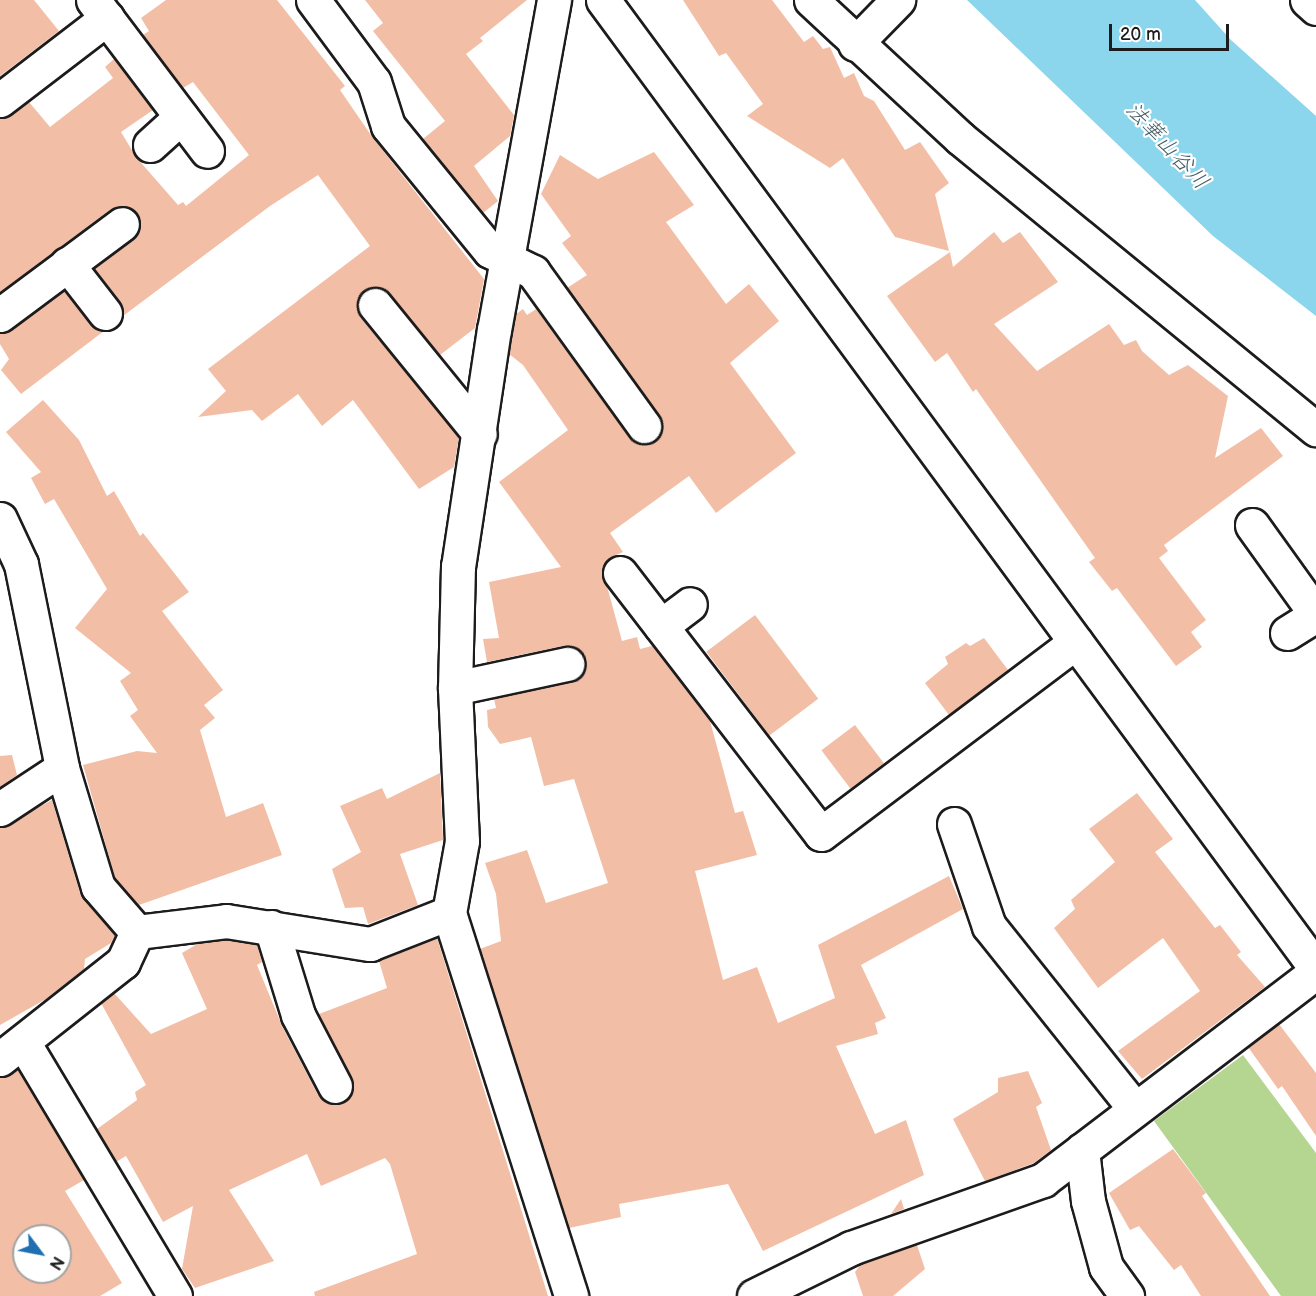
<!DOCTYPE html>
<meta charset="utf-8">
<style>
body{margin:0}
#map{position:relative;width:1316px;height:1296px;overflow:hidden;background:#fff;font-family:"Balsamiq Sans","Klee One",sans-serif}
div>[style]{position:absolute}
.green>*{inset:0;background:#b4d690}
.water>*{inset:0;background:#8cd6ed}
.building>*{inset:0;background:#f3bea6;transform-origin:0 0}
.roads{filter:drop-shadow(2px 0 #1c1c1c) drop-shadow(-2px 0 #1c1c1c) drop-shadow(0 2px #1c1c1c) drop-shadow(0 -2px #1c1c1c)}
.minor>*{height:33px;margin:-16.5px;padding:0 16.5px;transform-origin:16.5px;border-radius:16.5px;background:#fff}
span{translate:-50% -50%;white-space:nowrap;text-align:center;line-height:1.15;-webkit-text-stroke:4.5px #fff;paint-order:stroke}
.water-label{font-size:22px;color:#435d65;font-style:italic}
.north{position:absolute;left:12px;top:1224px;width:60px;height:60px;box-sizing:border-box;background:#fff;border:2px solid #a4a4a4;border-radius:50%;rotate:122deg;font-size:16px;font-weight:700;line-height:24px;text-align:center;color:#1c1c1c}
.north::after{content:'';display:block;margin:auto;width:21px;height:27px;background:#1f6fb2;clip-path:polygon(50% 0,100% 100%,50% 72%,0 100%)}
.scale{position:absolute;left:1109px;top:24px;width:120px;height:27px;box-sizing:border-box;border:3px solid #1c1c1c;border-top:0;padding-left:8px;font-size:18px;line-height:21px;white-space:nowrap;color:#1c1c1c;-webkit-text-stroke:4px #fff;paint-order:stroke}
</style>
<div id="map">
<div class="green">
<div style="clip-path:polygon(1243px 1055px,1316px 1153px,1316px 1296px,1281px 1296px,1154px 1121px)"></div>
</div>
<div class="water">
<div style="clip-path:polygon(967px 0,1195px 0,1231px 40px,1316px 116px,1316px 316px,1213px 236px)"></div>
</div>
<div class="building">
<div style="clip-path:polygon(0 0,34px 0,59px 31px,0 76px)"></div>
<div style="clip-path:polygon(166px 0,277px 0,345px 86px,340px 90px,373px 138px,484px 279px,475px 328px,440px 355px,382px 288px,371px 287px,357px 299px,360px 317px,459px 437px,454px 467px,419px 489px,353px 400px,322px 426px,298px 394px,262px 421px,252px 410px,198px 417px,226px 391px,208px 369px,370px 246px,318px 175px,270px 206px,123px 316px,120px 302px,94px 268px,139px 232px,140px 221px,129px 207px,111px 209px,0 292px,0 118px,29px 102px,50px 127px,113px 78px,105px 67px,114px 59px,153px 110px,121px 132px,136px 157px,178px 205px,183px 202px,186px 206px,249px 155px,193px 82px,183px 88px,143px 35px,149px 31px,141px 18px)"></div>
<div style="clip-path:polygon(365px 0,527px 0,480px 38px,483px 41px,466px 54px,514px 115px,510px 136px,474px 166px,498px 201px,483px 213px,423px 139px,445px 121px,373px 31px,383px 23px)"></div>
<div style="clip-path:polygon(683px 0,772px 0,804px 42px,813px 36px,823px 49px,830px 47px,844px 78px,854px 73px,864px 96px,874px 101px,905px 150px,920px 142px,949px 183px,935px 194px,949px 251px,895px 237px,843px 158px,830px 168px,747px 116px,763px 104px,726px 53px,719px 56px)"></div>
<div style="clip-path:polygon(654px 152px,694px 205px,666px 222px,726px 304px,749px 284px,779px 321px,730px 363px,796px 453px,716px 513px,689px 476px,610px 533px,623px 552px,609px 558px,602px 568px,622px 641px,637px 637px,640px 649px,652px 646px,710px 721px,735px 813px,743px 811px,757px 855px,695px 871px,723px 980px,757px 967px,778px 1023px,835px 998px,818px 945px,949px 876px,963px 909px,861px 965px,886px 1018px,875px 1023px,878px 1034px,836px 1046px,875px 1134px,906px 1120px,924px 1175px,763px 1251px,728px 1184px,619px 1204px,621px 1217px,569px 1228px,480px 949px,501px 941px,496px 894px,485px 863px,527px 850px,546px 903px,608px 883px,574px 779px,544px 786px,531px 737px,500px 744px,488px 727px,487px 710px,496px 708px,494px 699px,579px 678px,585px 669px,581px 652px,563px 646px,487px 662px,483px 639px,499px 638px,489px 582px,561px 567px,499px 482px,568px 430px,523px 365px,509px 354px,516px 314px,523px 309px,527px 315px,536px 309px,629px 437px,646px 445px,661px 433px,659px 415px,567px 288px,587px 275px,562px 243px,571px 236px,541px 194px,560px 155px,598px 179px)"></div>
<div style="clip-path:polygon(994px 232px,1003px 243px,1020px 232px,1058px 282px,994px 324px,1037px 371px,1109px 324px,1124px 345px,1136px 340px,1142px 351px,1169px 375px,1188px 365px,1228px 396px,1215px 458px,1261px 428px,1283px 456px,1164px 545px,1168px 551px,1159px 558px,1206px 620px,1191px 632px,1202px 647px,1176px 666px,1117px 588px,1112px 591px,1089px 562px,1095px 558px,976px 389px,973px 392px,947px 353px,935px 362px,887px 296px,950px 252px,953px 267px)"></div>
<div style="clip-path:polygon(64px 291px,90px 324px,104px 331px,21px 394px,1px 370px,9px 359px,0 344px,0 333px,11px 330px)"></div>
<div style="clip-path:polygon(43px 400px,79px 440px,107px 496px,114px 491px,140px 536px,143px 533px,189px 592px,162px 611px,223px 690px,204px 705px,215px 718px,200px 730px,226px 817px,263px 803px,282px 855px,139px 905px,115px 878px,83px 765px,137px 751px,157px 753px,130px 716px,138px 710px,120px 681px,131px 673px,75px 628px,107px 589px,54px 499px,45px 504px,31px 478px,41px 472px,6px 432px)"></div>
<div style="left:755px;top:615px;width:105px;height:61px;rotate:53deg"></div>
<div style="clip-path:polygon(984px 638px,1008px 670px,949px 715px,925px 683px,948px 664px,945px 657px,966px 643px,970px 646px)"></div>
<div style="left:855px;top:725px;width:48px;height:42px;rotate:53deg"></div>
<div style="clip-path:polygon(12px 755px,17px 775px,0 787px,0 756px)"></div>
<div style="clip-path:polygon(440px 773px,443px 840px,400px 854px,418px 905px,368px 924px,363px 907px,345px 908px,332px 869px,361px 852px,340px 806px,382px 788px,387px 799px)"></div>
<div style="clip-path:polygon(1137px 793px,1173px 839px,1155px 852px,1215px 928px,1220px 925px,1241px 952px,1237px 955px,1265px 987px,1142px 1079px,1118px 1051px,1200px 991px,1163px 938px,1098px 988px,1054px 928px,1075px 909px,1071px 900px,1115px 862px,1089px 829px)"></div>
<div style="clip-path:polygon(52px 800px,80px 893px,115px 935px,111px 943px,85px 959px,84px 969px,46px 999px,0 1025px,0 828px)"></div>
<div style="clip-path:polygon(437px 938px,548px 1296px,315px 1296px,314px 1292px,417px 1254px,390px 1164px,385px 1158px,321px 1186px,307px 1154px,229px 1190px,274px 1261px,195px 1288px,182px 1269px,193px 1206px,163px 1222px,126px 1156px,116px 1162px,97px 1129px,137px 1100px,135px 1092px,146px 1085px,101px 1003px,114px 993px,151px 1034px,207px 1009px,182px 953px,199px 943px,226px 940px,257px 945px,262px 962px,257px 965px,283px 1028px,318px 1095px,335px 1105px,350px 1097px,354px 1086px,319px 1014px,387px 988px,379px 961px)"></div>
<div style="clip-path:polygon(1279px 1024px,1316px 1073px,1316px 1136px,1282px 1086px,1278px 1089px,1248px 1047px)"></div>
<div style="clip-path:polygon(evenodd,17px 1069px,84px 1180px,65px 1191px,122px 1283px,100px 1296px,0 1296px,0 1077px,17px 1069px,24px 1236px,60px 1236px,60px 1272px,24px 1272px,24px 1236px)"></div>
<div style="clip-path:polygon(1028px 1071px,1042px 1103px,1036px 1107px,1051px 1150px,1034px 1163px,985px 1181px,953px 1119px,998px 1092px,998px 1078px)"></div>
<div style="clip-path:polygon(1173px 1149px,1206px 1193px,1202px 1196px,1270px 1296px,1201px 1296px,1181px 1265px,1174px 1270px,1139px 1226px,1130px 1230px,1109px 1193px)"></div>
<div style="clip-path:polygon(901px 1199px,904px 1209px,891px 1214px)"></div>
<div style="clip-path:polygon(917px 1245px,925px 1269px,893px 1296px,863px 1296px,855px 1272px,860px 1265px)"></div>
</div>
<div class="roads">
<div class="minor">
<div style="left:93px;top:0;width:189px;rotate:52.9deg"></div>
<div style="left:313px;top:0;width:102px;rotate:53.4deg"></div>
<div style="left:374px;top:82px;width:46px;rotate:72.3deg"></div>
<div style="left:388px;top:126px;width:161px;rotate:50.8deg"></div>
<div style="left:490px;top:251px;width:48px;rotate:26deg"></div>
<div style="left:533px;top:272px;width:190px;rotate:54.2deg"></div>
<div style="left:554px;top:0;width:334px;rotate:100.3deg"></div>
<div style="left:494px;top:329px;width:240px;rotate:98.6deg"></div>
<div style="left:458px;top:566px;width:122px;rotate:91.4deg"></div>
<div style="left:455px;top:688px;width:153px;rotate:87.4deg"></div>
<div style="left:462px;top:841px;width:73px;rotate:100.2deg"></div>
<div style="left:449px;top:913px;width:402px;rotate:72.3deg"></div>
<div style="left:603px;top:0;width:1202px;rotate:53.63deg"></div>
<div style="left:811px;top:0;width:203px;rotate:42.8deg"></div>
<div style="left:960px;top:138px;width:460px;rotate:39.3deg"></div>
<div style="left:1307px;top:0;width:12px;rotate:42deg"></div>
<div style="left:855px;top:44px;width:62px;rotate:-45.7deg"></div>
<div style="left:0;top:100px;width:135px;rotate:-37.5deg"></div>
<div style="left:150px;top:145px;width:42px;rotate:-42.1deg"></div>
<div style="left:67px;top:264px;width:62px;rotate:52.2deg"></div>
<div style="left:375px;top:305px;width:166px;rotate:50.9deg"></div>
<div style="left:0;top:315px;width:152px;rotate:-36.7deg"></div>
<div style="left:0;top:519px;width:50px;rotate:65deg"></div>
<div style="left:21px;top:564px;width:208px;rotate:78.6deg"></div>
<div style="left:62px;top:768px;width:124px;rotate:73.2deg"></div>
<div style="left:98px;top:887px;width:60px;rotate:49.1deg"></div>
<div style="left:1252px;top:525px;width:110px;rotate:54.3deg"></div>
<div style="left:620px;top:573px;width:329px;rotate:52.4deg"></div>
<div style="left:821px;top:834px;width:319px;rotate:-37deg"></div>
<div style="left:661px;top:626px;width:36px;rotate:-37deg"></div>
<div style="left:1287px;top:633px;width:34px;rotate:-32deg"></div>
<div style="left:455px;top:688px;width:115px;rotate:-12.1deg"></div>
<div style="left:0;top:809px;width:74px;rotate:-33.5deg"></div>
<div style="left:954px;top:824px;width:108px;rotate:71.1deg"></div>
<div style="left:989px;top:926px;width:234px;rotate:51.4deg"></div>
<div style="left:271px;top:927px;width:92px;rotate:72.9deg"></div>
<div style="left:298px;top:1015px;width:80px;rotate:62.5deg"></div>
<div style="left:137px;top:932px;width:90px;rotate:-7deg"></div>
<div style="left:226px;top:921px;width:146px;rotate:9.1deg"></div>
<div style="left:370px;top:944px;width:85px;rotate:-21.4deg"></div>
<div style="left:23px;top:1042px;width:296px;rotate:59.1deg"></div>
<div style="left:0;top:1059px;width:157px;rotate:-38.3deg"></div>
<div style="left:123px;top:962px;width:33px;rotate:-65deg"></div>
<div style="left:1082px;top:1150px;width:51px;rotate:83.3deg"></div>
<div style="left:1088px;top:1201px;width:68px;rotate:74.7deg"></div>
<div style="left:1106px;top:1267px;width:36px;rotate:54deg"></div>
<div style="left:754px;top:1296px;width:108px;rotate:-26.3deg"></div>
<div style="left:851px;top:1248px;width:204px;rotate:-19.5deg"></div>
<div style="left:1043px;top:1180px;width:343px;rotate:-37.3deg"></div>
</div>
</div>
<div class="water-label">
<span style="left:1167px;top:146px;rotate:47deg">法華山谷川</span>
</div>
<div class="north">N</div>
<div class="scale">20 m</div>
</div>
